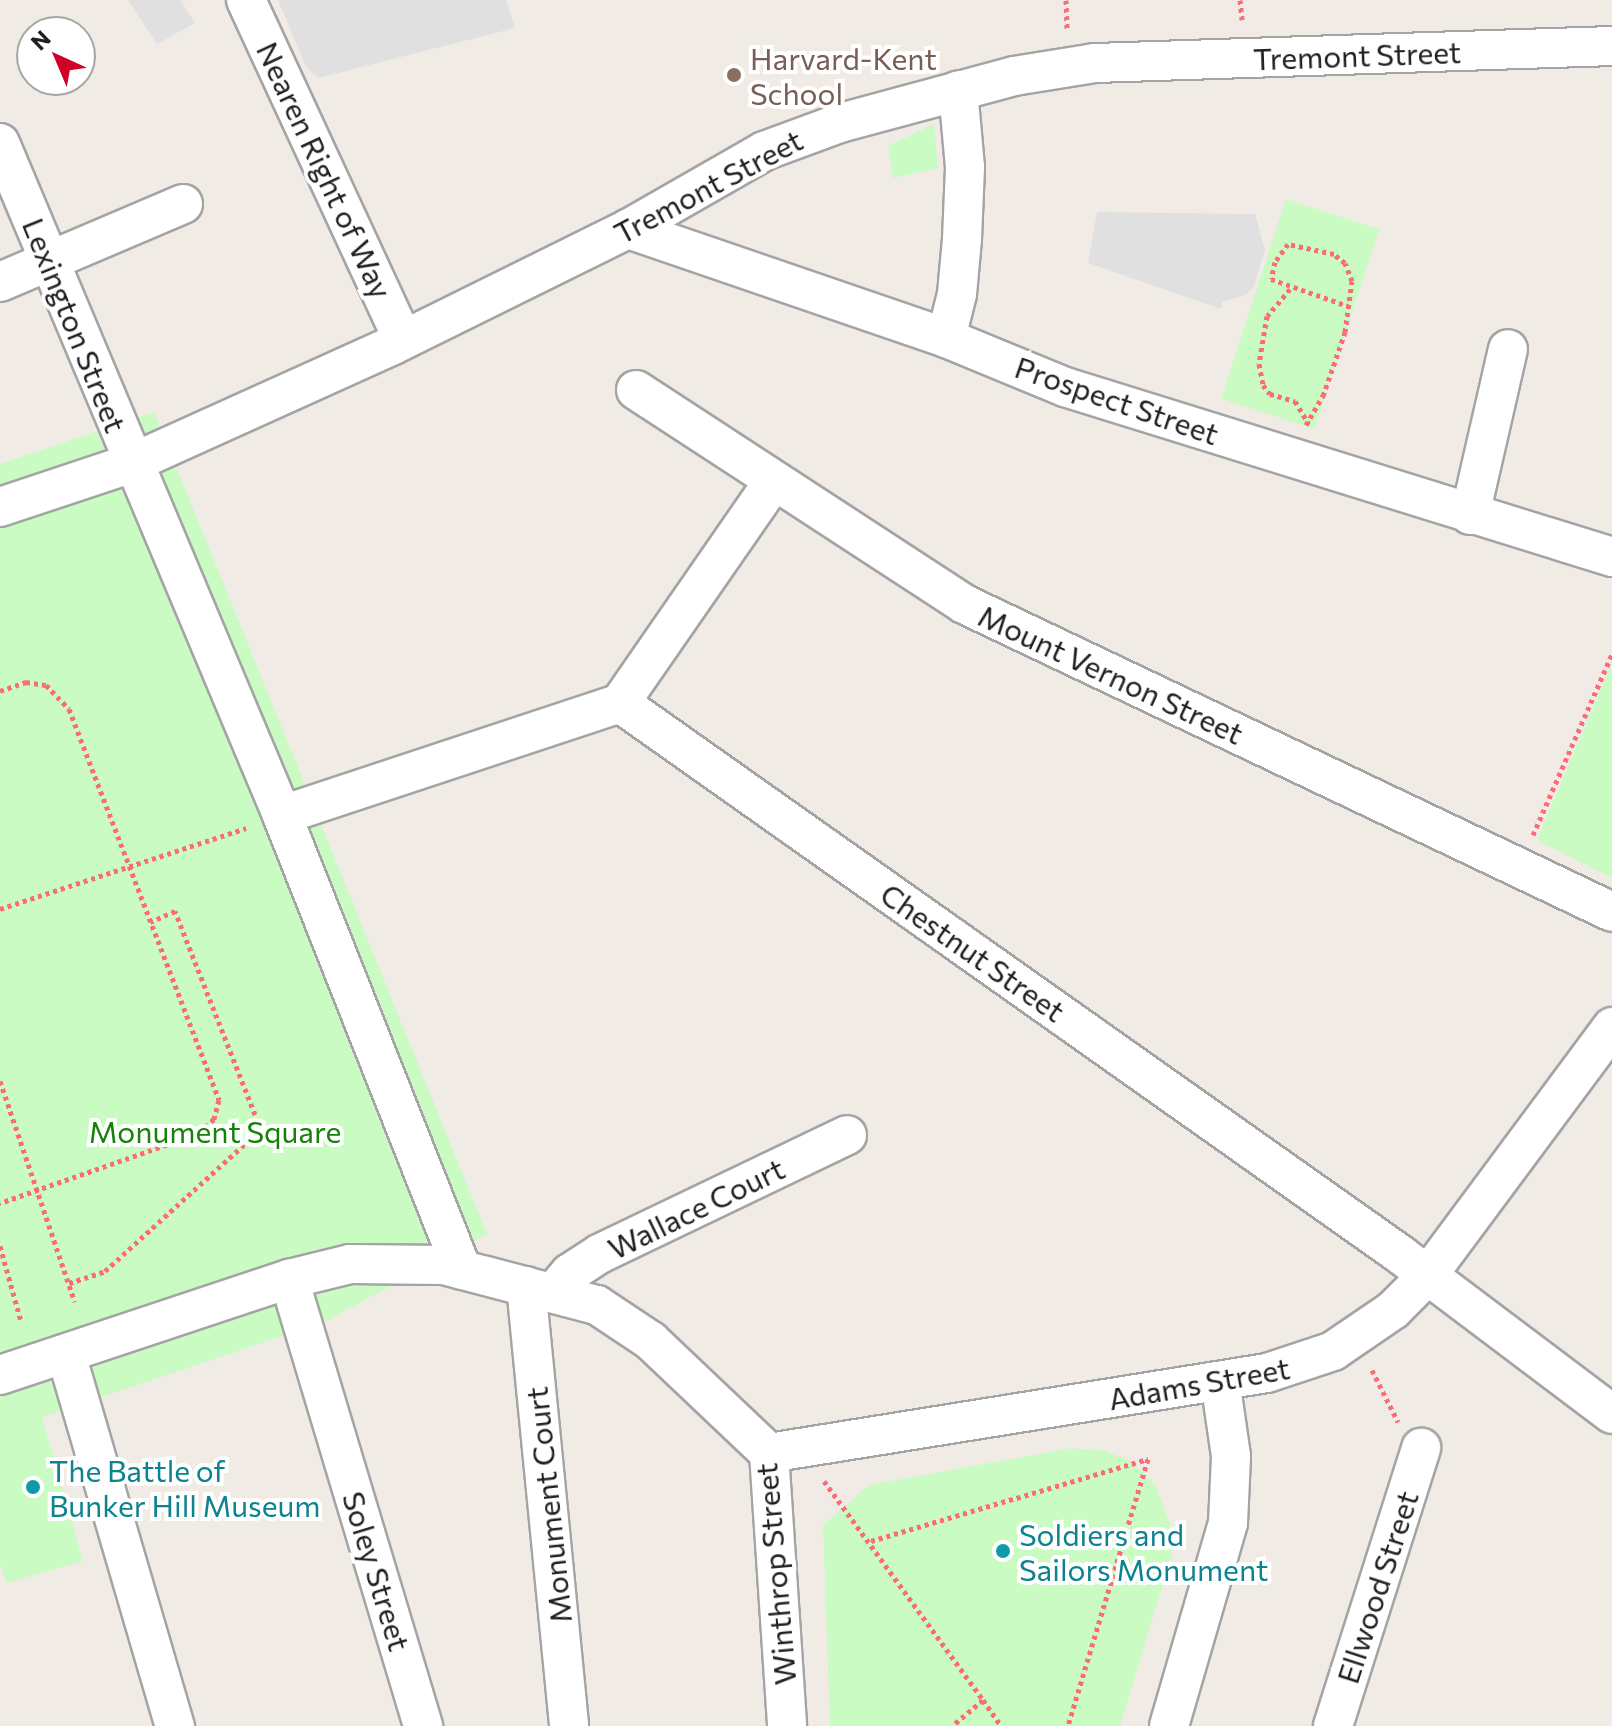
<!DOCTYPE html>
<style>
body{margin:0}
#map{position:relative;width:1612px;height:1726px;overflow:hidden;background:#f1ebe6;font-family:Commissioner,sans-serif}
div>[style]{position:absolute}
.park>*{inset:0;background:#c9fbc3;transform-origin:0 0}
.parking>*{inset:0;background:#e0e0e0}
.path>*{height:5px;margin-top:-2.5px;transform-origin:0;background:repeating-linear-gradient(90deg,#fc6c78 0 4px,transparent 0 8px)}
.roads{filter:drop-shadow(2px 0 #a4a4a4) drop-shadow(-2px 0 #a4a4a4) drop-shadow(0 2px #a4a4a4) drop-shadow(0 -2px #a4a4a4)}
.minor>*{height:38px;margin:-19px;padding:0 19px;transform-origin:19px;border-radius:19px;background:#fff}
.dots>*{width:22px;height:22px;translate:-50% -50%;box-sizing:border-box;border:4px solid #fff;border-radius:50%}
span{translate:-50% -50%;white-space:nowrap;text-align:center;line-height:1.15;-webkit-text-stroke:8px #fff;paint-order:stroke}
.street-label{font-size:30px;color:#202020}
.education-label{font-size:30px;color:#785e54}
.left{translate:0 -50%;text-align:left}
.park-label{font-size:30px;color:#16820a}
.culture-label{font-size:30px;color:#0d838f}
.north{position:absolute;left:16px;top:16px;width:80px;height:80px;box-sizing:border-box;background:#fff;border:2px solid #a6a6a6;border-radius:50%;rotate:316deg;font-size:22px;font-weight:700;line-height:32px;text-align:center;color:#202020}
.north::after{content:'';display:block;margin:auto;width:28px;height:36px;background:#d00027;clip-path:polygon(50% 0,100% 100%,50% 72%,0 100%)}
</style>
<div id="map">
<div class="park">
<div style="clip-path:polygon(934px 124px,938px 168px,893px 178px,888px 146px)"></div>
<div style="left:1286px;top:199px;width:98px;height:210px;rotate:18deg"></div>
<div style="clip-path:polygon(154px 412px,487px 1234px,324px 1322px,42px 1417px,83px 1561px,6px 1583px,0 1564px,0 464px)"></div>
<div style="clip-path:polygon(1612px 662px,1612px 878px,1537px 840px)"></div>
<div style="clip-path:polygon(1072px 1448px,1106px 1451px,1134px 1463px,1155px 1485px,1171px 1527px,1172px 1554px,1120px 1726px,830px 1726px,823px 1525px,869px 1485px)"></div>
</div>
<div class="parking">
<div style="clip-path:polygon(128px 0,180px 0,195px 23px,157px 44px)"></div>
<div style="clip-path:polygon(278px 0,506px 0,515px 28px,318px 78px,306px 67px)"></div>
<div style="clip-path:polygon(1097px 212px,1255px 214px,1265px 250px,1254px 286px,1246px 295px,1222px 302px,1221px 309px,1088px 263px)"></div>
</div>
<div class="path">
<div style="left:1066px;top:0;width:31px;rotate:88deg"></div>
<div style="left:1240px;top:0;width:20px;rotate:84deg"></div>
<div style="left:1290px;top:289px;width:35px;rotate:130deg"></div>
<div style="left:1267px;top:316px;width:49px;rotate:99.5deg"></div>
<div style="left:1259px;top:364px;width:21px;rotate:79deg"></div>
<div style="left:1263px;top:385px;width:11px;rotate:52deg"></div>
<div style="left:1270px;top:394px;width:26px;rotate:16deg"></div>
<div style="left:1295px;top:401px;width:26px;rotate:59deg"></div>
<div style="left:1306px;top:425px;width:34px;rotate:-60deg"></div>
<div style="left:1323px;top:396px;width:68px;rotate:-71deg"></div>
<div style="left:1345px;top:332px;width:51px;rotate:-82.2deg"></div>
<div style="left:1352px;top:281px;width:19px;rotate:-111deg"></div>
<div style="left:1345px;top:263px;width:14px;rotate:-141deg"></div>
<div style="left:1334px;top:254px;width:47px;rotate:-167.7deg"></div>
<div style="left:1288px;top:244px;width:22px;rotate:126deg"></div>
<div style="left:1275px;top:262px;width:17px;rotate:103deg"></div>
<div style="left:1271px;top:279px;width:82px;rotate:19.3deg"></div>
<div style="left:0;top:691px;width:28px;rotate:-19deg"></div>
<div style="left:26px;top:682px;width:20px;rotate:9deg"></div>
<div style="left:46px;top:685px;width:33px;rotate:46deg"></div>
<div style="left:69px;top:709px;width:419px;rotate:69deg"></div>
<div style="left:219px;top:1100px;width:20px;rotate:105deg"></div>
<div style="left:214px;top:1119px;width:23px;rotate:139deg"></div>
<div style="left:197px;top:1134px;width:209px;rotate:160.7deg"></div>
<div style="left:1533px;top:835px;width:197px;rotate:-66.4deg"></div>
<div style="left:0;top:909px;width:259px;rotate:-18.2deg"></div>
<div style="left:0;top:1081px;width:233px;rotate:71.3deg"></div>
<div style="left:0;top:1246px;width:78px;rotate:74.4deg"></div>
<div style="left:69px;top:1283px;width:38px;rotate:-18deg"></div>
<div style="left:105px;top:1271px;width:192px;rotate:-42.3deg"></div>
<div style="left:247px;top:1142px;width:23px;rotate:-61deg"></div>
<div style="left:258px;top:1122px;width:227px;rotate:-111.5deg"></div>
<div style="left:175px;top:911px;width:27px;rotate:156deg"></div>
<div style="left:1372px;top:1370px;width:58px;rotate:63.4deg"></div>
<div style="left:824px;top:1481px;width:271px;rotate:54deg"></div>
<div style="left:983px;top:1700px;width:40px;rotate:140deg"></div>
<div style="left:871px;top:1541px;width:289px;rotate:-16.5deg"></div>
<div style="left:1148px;top:1459px;width:279px;rotate:106.7deg"></div>
<div style="left:983px;top:1700px;width:32px;rotate:55deg"></div>
</div>
<div class="roads">
<div class="minor">
<div style="left:246px;top:0;width:374px;rotate:65.2deg"></div>
<div style="left:0;top:143px;width:729px;rotate:67.23deg"></div>
<div style="left:282px;top:815px;width:489px;rotate:68.4deg"></div>
<div style="left:628px;top:229px;width:336px;rotate:18.9deg"></div>
<div style="left:946px;top:338px;width:129px;rotate:22.4deg"></div>
<div style="left:1065px;top:387px;width:573px;rotate:17.26deg"></div>
<div style="left:0;top:282px;width:199px;rotate:-23.1deg"></div>
<div style="left:946px;top:338px;width:45px;rotate:-76deg"></div>
<div style="left:957px;top:294px;width:55px;rotate:-84.8deg"></div>
<div style="left:962px;top:239px;width:72px;rotate:-87.6deg"></div>
<div style="left:965px;top:167px;width:77px;rotate:-95.2deg"></div>
<div style="left:636px;top:390px;width:392px;rotate:33.1deg"></div>
<div style="left:964px;top:604px;width:717px;rotate:25.42deg"></div>
<div style="left:0;top:507px;width:139px;rotate:-18.4deg"></div>
<div style="left:132px;top:463px;width:286px;rotate:-24.3deg"></div>
<div style="left:393px;top:345px;width:262px;rotate:-26.3deg"></div>
<div style="left:628px;top:229px;width:157px;rotate:-29.8deg"></div>
<div style="left:764px;top:151px;width:81px;rotate:-20.2deg"></div>
<div style="left:840px;top:123px;width:180px;rotate:-15.1deg"></div>
<div style="left:1014px;top:76px;width:82px;rotate:-9.1deg"></div>
<div style="left:1095px;top:63px;width:517px;rotate:-1.88deg"></div>
<div style="left:1470px;top:515px;width:170px;rotate:-77.1deg"></div>
<div style="left:620px;top:703px;width:269px;rotate:-55.3deg"></div>
<div style="left:282px;top:815px;width:356px;rotate:-18.3deg"></div>
<div style="left:620px;top:703px;width:956px;rotate:35.25deg"></div>
<div style="left:1401px;top:1255px;width:264px;rotate:37deg"></div>
<div style="left:289px;top:1279px;width:467px;rotate:73.3deg"></div>
<div style="left:526px;top:1286px;width:441px;rotate:84.4deg"></div>
<div style="left:553px;top:1293px;width:26px;rotate:-50deg"></div>
<div style="left:570px;top:1273px;width:35px;rotate:-33deg"></div>
<div style="left:599px;top:1254px;width:275px;rotate:-25.6deg"></div>
<div style="left:66px;top:1354px;width:388px;rotate:73.7deg"></div>
<div style="left:0;top:1375px;width:305px;rotate:-18.4deg"></div>
<div style="left:289px;top:1279px;width:63px;rotate:-13.8deg"></div>
<div style="left:350px;top:1264px;width:94px;rotate:0.6deg"></div>
<div style="left:444px;top:1265px;width:158px;rotate:14.7deg"></div>
<div style="left:597px;top:1305px;width:65px;rotate:33.7deg"></div>
<div style="left:651px;top:1341px;width:163px;rotate:43.5deg"></div>
<div style="left:769px;top:1453px;width:274px;rotate:86.2deg"></div>
<div style="left:769px;top:1453px;width:504px;rotate:-9.13deg"></div>
<div style="left:1267px;top:1373px;width:70px;rotate:-18.4deg"></div>
<div style="left:1333px;top:1351px;width:73px;rotate:-34.3deg"></div>
<div style="left:1393px;top:1310px;width:49px;rotate:-45deg"></div>
<div style="left:1428px;top:1275px;width:309px;rotate:-53.4deg"></div>
<div style="left:1169px;top:1726px;width:211px;rotate:-73.8deg"></div>
<div style="left:1228px;top:1523px;width:67px;rotate:-87.4deg"></div>
<div style="left:1231px;top:1456px;width:76px;rotate:-98.3deg"></div>
<div style="left:1333px;top:1726px;width:292px;rotate:-72.4deg"></div>
</div>
</div>
<div class="dots">
<div style="left:734px;top:75px;background:#8d6e63"></div>
<div style="left:33px;top:1487px;background:#0f9aa8"></div>
<div style="left:1003px;top:1551px;background:#0f9aa8"></div>
</div>
<div class="street-label">
<span style="left:1357px;top:55px;rotate:-2deg">Tremont Street</span>
<span style="left:325px;top:170px;rotate:65deg">Nearen Right of Way</span>
<span style="left:708px;top:186px;rotate:-28deg">Tremont Street</span>
<span style="left:75px;top:325px;rotate:68deg">Lexington Street</span>
<span style="left:1117px;top:400px;rotate:19deg">Prospect Street</span>
<span style="left:1111px;top:674px;rotate:25deg">Mount Vernon Street</span>
<span style="left:973px;top:952px;rotate:35deg">Chestnut Street</span>
<span style="left:696px;top:1208px;rotate:-26deg">Wallace Court</span>
<span style="left:1199px;top:1383px;rotate:-10deg">Adams Street</span>
<span style="left:548px;top:1505px;rotate:-96deg">Monument Court</span>
<span style="left:377px;top:1571px;rotate:73deg">Soley Street</span>
<span style="left:775px;top:1574px;rotate:-95deg">Winthrop Street</span>
<span style="left:1377px;top:1587px;rotate:-72deg">Ellwood Street</span>
</div>
<div class="education-label">
<span class="left" style="left:750px;top:75px">Harvard-Kent<br>School</span>
</div>
<div class="park-label">
<span style="left:215px;top:1131px">Monument Square</span>
</div>
<div class="culture-label">
<span class="left" style="left:49px;top:1487px">The Battle of<br>Bunker Hill Museum</span>
<span class="left" style="left:1019px;top:1551px">Soldiers and<br>Sailors Monument</span>
</div>
<div class="north">N</div>
</div>
